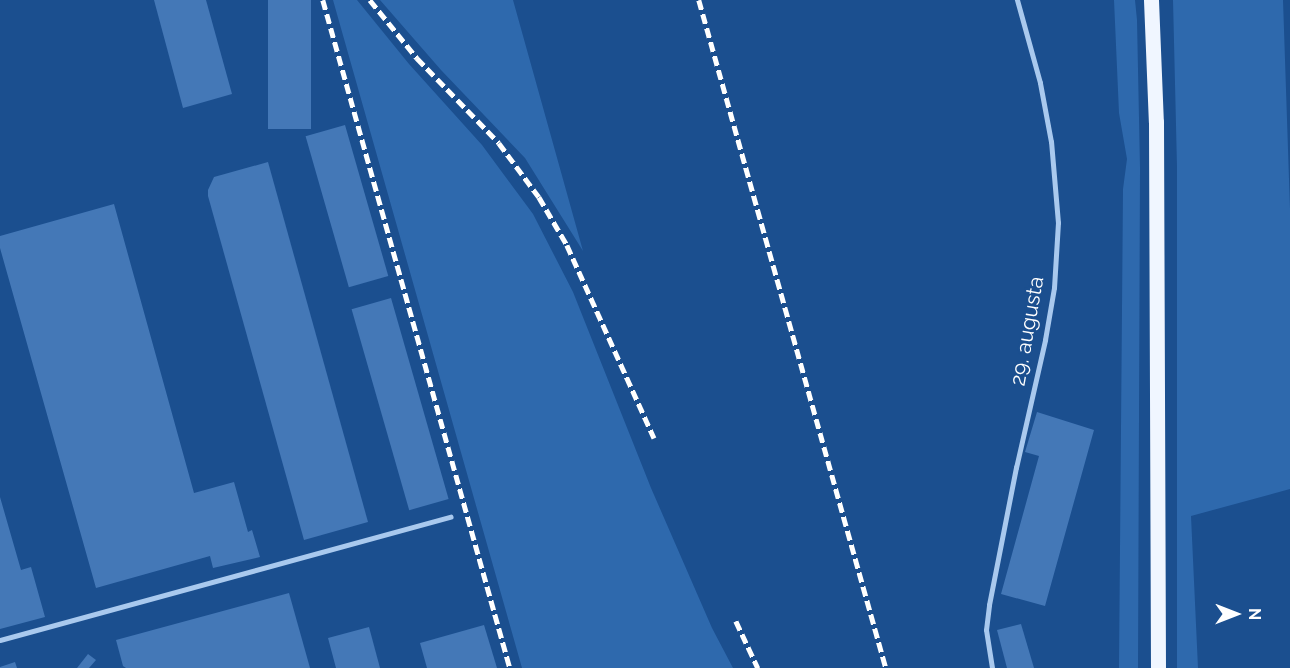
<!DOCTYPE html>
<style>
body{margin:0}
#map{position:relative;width:1290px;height:668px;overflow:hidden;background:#1b4f8f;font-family:Raleway,sans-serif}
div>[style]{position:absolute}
.green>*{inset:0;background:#2e69ad}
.building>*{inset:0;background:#4478b7;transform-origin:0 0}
.service>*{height:4.5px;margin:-2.25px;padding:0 2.25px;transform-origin:2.25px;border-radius:2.25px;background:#a9c9ee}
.primary>*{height:15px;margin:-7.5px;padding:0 7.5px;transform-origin:7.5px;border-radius:7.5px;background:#f0f6ff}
.rail>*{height:4.5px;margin-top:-2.25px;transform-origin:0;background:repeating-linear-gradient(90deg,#fff 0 10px,transparent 0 14.5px)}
span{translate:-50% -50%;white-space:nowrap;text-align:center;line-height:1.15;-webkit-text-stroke:4.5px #1b4f8f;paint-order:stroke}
.street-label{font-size:21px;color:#fff}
.north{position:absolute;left:1206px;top:584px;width:60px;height:60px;-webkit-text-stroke:4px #1b4f8f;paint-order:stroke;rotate:90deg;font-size:16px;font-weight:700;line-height:24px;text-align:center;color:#fff}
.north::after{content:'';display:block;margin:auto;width:21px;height:27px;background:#fff;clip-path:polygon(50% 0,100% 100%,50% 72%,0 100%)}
</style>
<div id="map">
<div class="green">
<div style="clip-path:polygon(333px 0,357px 0,409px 64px,482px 145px,533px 214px,573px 292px,651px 488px,712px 628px,733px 668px,522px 668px)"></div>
<div style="clip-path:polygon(380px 0,513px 0,583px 251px,525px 158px,441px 70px)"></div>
<div style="clip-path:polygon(1114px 0,1135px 0,1137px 20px,1140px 168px,1138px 668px,1119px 668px,1123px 189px,1127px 159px,1119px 113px)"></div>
<div style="clip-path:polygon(1173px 0,1283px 0,1290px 209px,1290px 489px,1191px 516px,1198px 668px,1177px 668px,1177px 167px)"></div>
</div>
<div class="building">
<div style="clip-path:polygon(154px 0,206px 0,232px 94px,183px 108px)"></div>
<div style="left:268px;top:0;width:43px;height:129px"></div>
<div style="left:345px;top:125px;width:157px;height:41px;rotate:74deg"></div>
<div style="clip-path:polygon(268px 162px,368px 522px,304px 540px,208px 196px,208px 190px,214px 177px)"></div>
<div style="clip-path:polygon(114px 204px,194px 493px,234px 482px,248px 532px,252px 530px,260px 557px,213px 568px,210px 556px,96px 588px,0 248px,0 236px)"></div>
<div style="left:391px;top:298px;width:209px;height:41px;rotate:74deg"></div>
<div style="clip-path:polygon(1037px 412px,1094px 430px,1045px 606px,1001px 594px,1039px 456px,1025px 452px)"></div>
<div style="clip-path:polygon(0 497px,21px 570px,31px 567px,45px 617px,0 629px)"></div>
<div style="clip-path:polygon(289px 593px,310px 668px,126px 668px,123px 666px,116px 640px)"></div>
<div style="clip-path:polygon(1021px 624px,1034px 668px,1007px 668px,997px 630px)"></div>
<div style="clip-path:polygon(484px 625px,497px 668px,427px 668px,420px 643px)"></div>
<div style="clip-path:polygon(369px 627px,380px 668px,336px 668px,328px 638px)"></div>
<div style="clip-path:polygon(88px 654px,96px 660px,89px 668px,77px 668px)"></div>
<div style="clip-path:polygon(15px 662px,17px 668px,0 668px,0 667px)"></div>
</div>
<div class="service">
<div style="left:0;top:640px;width:467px;rotate:-15.3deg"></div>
<div style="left:992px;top:668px;width:38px;rotate:-99deg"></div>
<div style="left:986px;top:630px;width:25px;rotate:-83deg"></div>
<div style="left:989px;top:605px;width:140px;rotate:-78.9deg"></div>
<div style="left:1016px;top:468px;width:131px;rotate:-77.2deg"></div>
<div style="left:1045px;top:340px;width:53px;rotate:-80.2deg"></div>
<div style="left:1054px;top:288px;width:65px;rotate:-86.5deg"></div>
<div style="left:1058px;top:223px;width:81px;rotate:-94.9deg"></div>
<div style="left:1051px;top:142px;width:60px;rotate:-100.6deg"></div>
<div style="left:1040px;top:83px;width:86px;rotate:-105.5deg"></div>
</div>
<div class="primary">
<div style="left:1151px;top:0;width:122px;rotate:87.7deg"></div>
<div style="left:1156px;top:122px;width:546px;rotate:89.79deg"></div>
</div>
<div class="rail">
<div style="left:323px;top:0;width:694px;rotate:74.36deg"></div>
<div style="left:370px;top:0;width:75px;rotate:51deg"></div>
<div style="left:417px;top:58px;width:118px;rotate:46deg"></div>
<div style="left:499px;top:143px;width:67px;rotate:53.5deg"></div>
<div style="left:539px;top:197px;width:56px;rotate:59.7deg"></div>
<div style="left:567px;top:245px;width:212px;rotate:65.7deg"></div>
<div style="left:699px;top:0;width:694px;rotate:74.36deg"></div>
<div style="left:736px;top:621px;width:52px;rotate:64.9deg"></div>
</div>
<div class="street-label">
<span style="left:1027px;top:331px;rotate:-80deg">29. augusta</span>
</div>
<div class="north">N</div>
</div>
